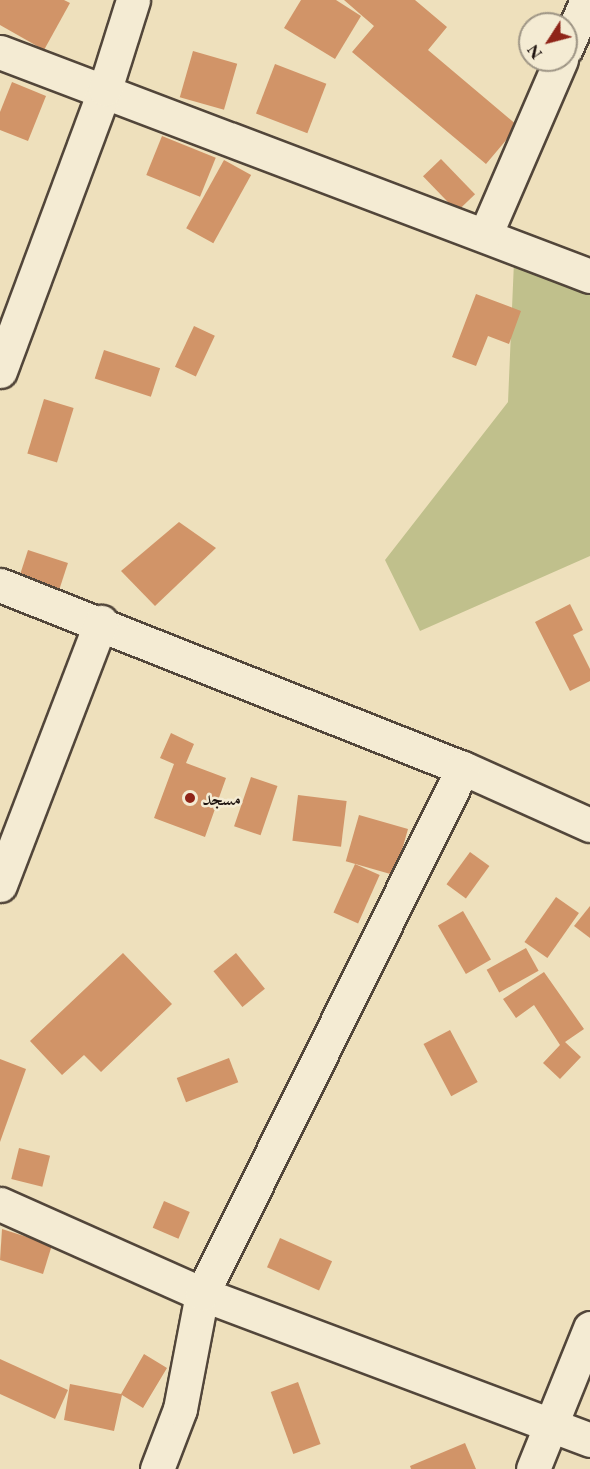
<!DOCTYPE html>
<meta charset="utf-8">
<style>
body{margin:0}
#map{position:relative;width:590px;height:1469px;overflow:hidden;background:#eee0bc;font-family:"EB Garamond",Amiri,serif}
div>[style]{position:absolute}
.green>*{inset:0;background:#c0c08c}
.building>*{inset:0;background:#d19468;transform-origin:0 0}
.roads{filter:drop-shadow(2px 0 #52463a) drop-shadow(-2px 0 #52463a) drop-shadow(0 2px #52463a) drop-shadow(0 -2px #52463a)}
.minor>*{height:33px;margin:-16.5px;padding:0 16.5px;transform-origin:16.5px;border-radius:16.5px;background:#f4ebd3}
.dots>*{width:16px;height:16px;translate:-50% -50%;box-sizing:border-box;border:3px solid #f4ebd3;border-radius:50%}
span{translate:-50% -50%;white-space:nowrap;text-align:center;line-height:1.15;-webkit-text-stroke:5px #f4ebd3;paint-order:stroke}
.poi-label{font-size:20px;color:#1e130f}
.left{translate:0 -50%;text-align:left}
.north{position:absolute;left:518px;top:12px;width:60px;height:60px;box-sizing:border-box;background:#f4ebd3;border:2px solid #9e9585;border-radius:50%;rotate:234deg;font-size:16px;font-weight:700;line-height:24px;text-align:center;color:#1e130f}
.north::after{content:'';display:block;margin:auto;width:21px;height:27px;background:#8f2418;clip-path:polygon(50% 0,100% 100%,50% 72%,0 100%)}
</style>
<div id="map">
<div class="green">
<div style="clip-path:polygon(515px 238px,590px 285px,590px 556px,420px 631px,385px 560px,508px 402px)"></div>
</div>
<div class="building">
<div style="clip-path:polygon(0 0,64px 0,70px 3px,44px 50px,0 25px)"></div>
<div style="clip-path:polygon(301px 0,336px 0,361px 16px,335px 59px,284px 28px)"></div>
<div style="clip-path:polygon(344px 0,415px 0,447px 27px,428px 50px,518px 126px,486px 164px,352px 52px,374px 26px)"></div>
<div style="left:193px;top:51px;width:46px;height:48px;rotate:16deg"></div>
<div style="left:275px;top:64px;width:55px;height:53px;rotate:21deg"></div>
<div style="clip-path:polygon(12px 82px,46px 96px,28px 141px,0 130px,0 112px)"></div>
<div style="left:162px;top:136px;width:58px;height:42px;rotate:22deg"></div>
<div style="left:441px;top:159px;width:49px;height:25px;rotate:46deg"></div>
<div style="left:224px;top:160px;width:31px;height:78px;rotate:29deg"></div>
<div style="clip-path:polygon(476px 294px,521px 311px,509px 344px,488px 336px,476px 366px,452px 357px)"></div>
<div style="left:194px;top:326px;width:23px;height:45px;rotate:25deg"></div>
<div style="left:104px;top:350px;width:59px;height:30px;rotate:18deg"></div>
<div style="left:44px;top:399px;width:31px;height:57px;rotate:17deg"></div>
<div style="clip-path:polygon(179px 522px,216px 548px,155px 606px,121px 571px)"></div>
<div style="left:28px;top:550px;width:42px;height:28px;rotate:18deg"></div>
<div style="clip-path:polygon(570px 604px,583px 630px,573px 635px,590px 669px,590px 681px,570px 691px,535px 622px)"></div>
<div style="clip-path:polygon(171px 733px,194px 744px,186px 763px,226px 778px,205px 837px,154px 818px,174px 764px,160px 758px)"></div>
<div style="left:251px;top:777px;width:28px;height:52px;rotate:19deg"></div>
<div style="left:298px;top:795px;width:49px;height:46px;rotate:7deg"></div>
<div style="left:359px;top:815px;width:51px;height:48px;rotate:16deg"></div>
<div style="left:470px;top:852px;width:24px;height:40px;rotate:36deg"></div>
<div style="left:355px;top:864px;width:27px;height:53px;rotate:24deg"></div>
<div style="left:556px;top:897px;width:28px;height:55px;rotate:35deg"></div>
<div style="clip-path:polygon(590px 906px,590px 938px,574px 926px)"></div>
<div style="left:463px;top:911px;width:56px;height:29px;rotate:60deg"></div>
<div style="left:526px;top:948px;width:26px;height:45px;rotate:61deg"></div>
<div style="clip-path:polygon(123px 953px,172px 1004px,101px 1072px,84px 1055px,62px 1075px,30px 1041px)"></div>
<div style="left:236px;top:953px;width:46px;height:29px;rotate:51deg"></div>
<div style="clip-path:polygon(544px 972px,584px 1029px,565px 1042px,581px 1057px,560px 1079px,543px 1063px,560px 1045px,534px 1005px,516px 1018px,503px 999px)"></div>
<div style="left:450px;top:1030px;width:59px;height:30px;rotate:62deg"></div>
<div style="left:229px;top:1058px;width:26px;height:56px;rotate:69deg"></div>
<div style="clip-path:polygon(0 1059px,26px 1069px,0 1142px)"></div>
<div style="left:19px;top:1148px;width:32px;height:32px;rotate:14deg"></div>
<div style="left:164px;top:1201px;width:28px;height:29px;rotate:23deg"></div>
<div style="clip-path:polygon(2px 1229px,52px 1245px,43px 1274px,0 1260px)"></div>
<div style="left:280px;top:1238px;width:57px;height:32px;rotate:24deg"></div>
<div style="clip-path:polygon(144px 1354px,167px 1368px,143px 1408px,122px 1395px,114px 1431px,64px 1420px,70px 1384px,121px 1394px)"></div>
<div style="clip-path:polygon(0 1359px,68px 1390px,55px 1419px,0 1394px)"></div>
<div style="left:298px;top:1382px;width:66px;height:29px;rotate:70deg"></div>
<div style="clip-path:polygon(465px 1443px,476px 1469px,411px 1469px,410px 1466px)"></div>
</div>
<div class="roads">
<div class="minor">
<div style="left:566px;top:48px;width:52px;rotate:-66.4deg"></div>
<div style="left:0;top:52px;width:631px;rotate:20.79deg"></div>
<div style="left:486px;top:233px;width:189px;rotate:-66.6deg"></div>
<div style="left:0;top:371px;width:301px;rotate:-69.6deg"></div>
<div style="left:105px;top:89px;width:93px;rotate:-72.5deg"></div>
<div style="left:0;top:585px;width:498px;rotate:21.6deg"></div>
<div style="left:463px;top:768px;width:139px;rotate:24.2deg"></div>
<div style="left:0;top:885px;width:282px;rotate:-69deg"></div>
<div style="left:0;top:1204px;width:221px;rotate:24deg"></div>
<div style="left:202px;top:1294px;width:415px;rotate:20.6deg"></div>
<div style="left:157px;top:1469px;width:64px;rotate:-69deg"></div>
<div style="left:180px;top:1409px;width:117px;rotate:-79.2deg"></div>
<div style="left:202px;top:1294px;width:587px;rotate:-63.61deg"></div>
<div style="left:533px;top:1469px;width:152px;rotate:-68deg"></div>
</div>
</div>
<div class="dots">
<div style="left:190px;top:798px;background:#8f2418"></div>
</div>
<div class="poi-label">
<span class="left" style="left:202px;top:798px">مسجد</span>
</div>
<div class="north">N</div>
</div>
